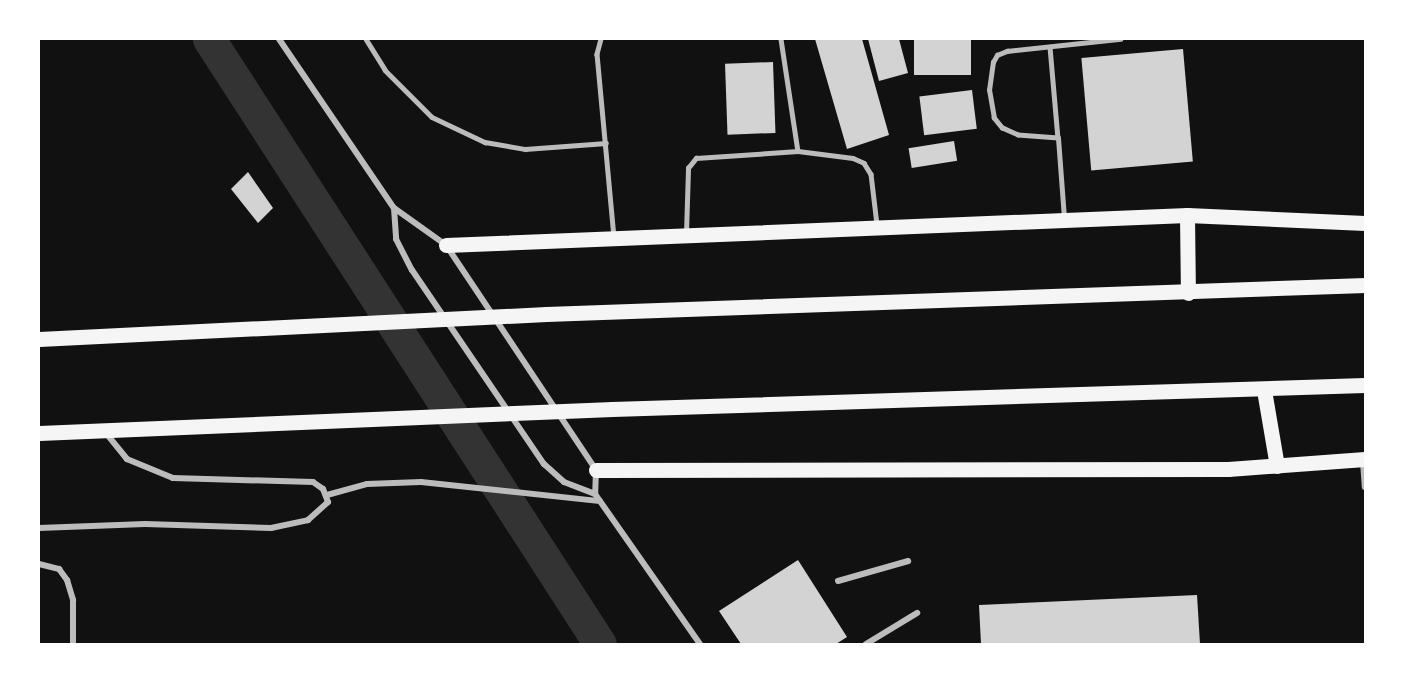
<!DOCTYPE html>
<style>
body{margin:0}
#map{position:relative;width:1404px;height:683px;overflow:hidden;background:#111;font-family:Signika,sans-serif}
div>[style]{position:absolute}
.canal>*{height:33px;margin:-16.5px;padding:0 16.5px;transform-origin:16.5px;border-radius:16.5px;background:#333}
.building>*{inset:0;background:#d3d3d3;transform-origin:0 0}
.service>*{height:4.5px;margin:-2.25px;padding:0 2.25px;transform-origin:2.25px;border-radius:2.25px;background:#bcbcbc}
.minor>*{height:6px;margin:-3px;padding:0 3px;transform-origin:3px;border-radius:3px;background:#bcbcbc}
.primary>*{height:15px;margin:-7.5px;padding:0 7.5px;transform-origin:7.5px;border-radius:7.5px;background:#f5f5f5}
span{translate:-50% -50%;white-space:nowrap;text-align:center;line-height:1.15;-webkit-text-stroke:6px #fff;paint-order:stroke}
.frame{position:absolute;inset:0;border:40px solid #fff;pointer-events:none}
</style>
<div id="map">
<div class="canal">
<div style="left:209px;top:39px;width:720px;rotate:57.13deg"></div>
</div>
<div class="building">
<div style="clip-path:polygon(815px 39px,862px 39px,889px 135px,847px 149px)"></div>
<div style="clip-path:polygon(868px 39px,899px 39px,908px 73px,879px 81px)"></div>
<div style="left:914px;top:39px;width:57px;height:36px"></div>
<div style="left:1183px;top:49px;width:113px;height:102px;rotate:85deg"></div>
<div style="left:773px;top:62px;width:71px;height:48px;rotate:88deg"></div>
<div style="left:972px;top:90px;width:39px;height:53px;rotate:83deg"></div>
<div style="left:954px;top:141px;width:20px;height:46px;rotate:81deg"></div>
<div style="clip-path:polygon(248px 172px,273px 208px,258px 223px,231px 189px)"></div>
<div style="clip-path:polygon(798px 560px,847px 637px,836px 644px,741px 644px,719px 611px)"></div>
<div style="clip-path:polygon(1197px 595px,1200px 644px,981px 644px,979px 605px)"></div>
</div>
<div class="service">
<div style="left:366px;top:39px;width:36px;rotate:58deg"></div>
<div style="left:385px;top:70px;width:66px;rotate:45deg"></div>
<div style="left:432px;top:117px;width:59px;rotate:25.3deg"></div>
<div style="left:485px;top:142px;width:41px;rotate:9.9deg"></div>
<div style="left:525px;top:149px;width:81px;rotate:-4.2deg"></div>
<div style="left:601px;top:39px;width:16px;rotate:105deg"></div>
<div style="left:597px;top:54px;width:183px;rotate:84.7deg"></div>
<div style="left:781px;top:39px;width:113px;rotate:81.4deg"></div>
<div style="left:798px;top:151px;width:55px;rotate:7.3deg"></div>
<div style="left:853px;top:158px;width:12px;rotate:24deg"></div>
<div style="left:864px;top:163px;width:13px;rotate:58deg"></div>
<div style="left:871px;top:174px;width:50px;rotate:83.2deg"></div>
<div style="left:1050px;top:47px;width:91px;rotate:85deg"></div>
<div style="left:1064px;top:218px;width:80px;rotate:-94.3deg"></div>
<div style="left:1058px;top:138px;width:40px;rotate:-175.7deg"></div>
<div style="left:1018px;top:135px;width:17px;rotate:-156deg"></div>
<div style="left:1002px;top:128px;width:13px;rotate:-129deg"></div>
<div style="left:994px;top:118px;width:28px;rotate:-100deg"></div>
<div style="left:989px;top:90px;width:28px;rotate:-82deg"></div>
<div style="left:993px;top:62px;width:8px;rotate:-60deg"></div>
<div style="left:997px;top:55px;width:11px;rotate:-22deg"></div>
<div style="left:1007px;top:51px;width:114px;rotate:-6.1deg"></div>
<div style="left:686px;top:233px;width:65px;rotate:-88.2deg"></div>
<div style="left:688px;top:168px;width:13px;rotate:-51deg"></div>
<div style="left:696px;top:158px;width:102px;rotate:-3.9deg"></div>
</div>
<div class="minor">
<div style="left:279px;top:39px;width:204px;rotate:55.8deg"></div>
<div style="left:394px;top:208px;width:64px;rotate:35.4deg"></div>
<div style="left:446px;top:245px;width:270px;rotate:56.3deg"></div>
<div style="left:596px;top:470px;width:24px;rotate:92deg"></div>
<div style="left:394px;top:208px;width:31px;rotate:86deg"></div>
<div style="left:396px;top:239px;width:35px;rotate:63deg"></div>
<div style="left:412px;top:270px;width:235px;rotate:55.8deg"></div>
<div style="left:544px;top:464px;width:27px;rotate:42deg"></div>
<div style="left:564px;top:482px;width:33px;rotate:21deg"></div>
<div style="left:595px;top:494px;width:183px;rotate:55deg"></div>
<div style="left:1363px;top:461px;width:26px;rotate:86deg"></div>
<div style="left:327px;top:495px;width:41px;rotate:-15.4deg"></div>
<div style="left:367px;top:484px;width:54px;rotate:-2.1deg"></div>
<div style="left:421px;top:482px;width:180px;rotate:6.1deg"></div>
<div style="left:39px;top:528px;width:106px;rotate:-2.2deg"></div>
<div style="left:145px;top:524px;width:126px;rotate:1.8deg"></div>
<div style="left:271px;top:528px;width:38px;rotate:-12deg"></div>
<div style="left:308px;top:520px;width:27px;rotate:-42deg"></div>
<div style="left:328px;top:502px;width:14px;rotate:-111deg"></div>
<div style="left:323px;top:489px;width:12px;rotate:-145deg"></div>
<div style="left:313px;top:482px;width:140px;rotate:-178.4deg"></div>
<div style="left:173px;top:478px;width:50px;rotate:-157.6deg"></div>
<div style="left:127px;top:459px;width:36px;rotate:-129deg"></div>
<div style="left:39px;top:564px;width:21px;rotate:14deg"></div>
<div style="left:59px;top:569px;width:14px;rotate:54deg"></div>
<div style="left:67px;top:580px;width:21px;rotate:73deg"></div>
<div style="left:73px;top:600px;width:44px;rotate:90deg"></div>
<div style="left:838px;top:581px;width:73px;rotate:-15.9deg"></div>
<div style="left:866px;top:644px;width:60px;rotate:-31.3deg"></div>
</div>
<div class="primary">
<div style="left:1187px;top:215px;width:78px;rotate:89.3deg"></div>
<div style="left:446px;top:245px;width:742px;rotate:-2.32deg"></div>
<div style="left:1187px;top:215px;width:178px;rotate:2.6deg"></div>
<div style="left:39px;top:339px;width:508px;rotate:-2.82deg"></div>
<div style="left:546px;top:314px;width:820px;rotate:-2.03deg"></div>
<div style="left:1264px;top:390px;width:77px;rotate:80.3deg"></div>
<div style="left:39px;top:433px;width:574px;rotate:-2.4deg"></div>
<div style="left:612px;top:409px;width:753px;rotate:-1.83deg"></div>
<div style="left:596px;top:470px;width:632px;rotate:-0.09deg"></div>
<div style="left:1228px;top:469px;width:137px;rotate:-4.2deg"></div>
</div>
<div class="frame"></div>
</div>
